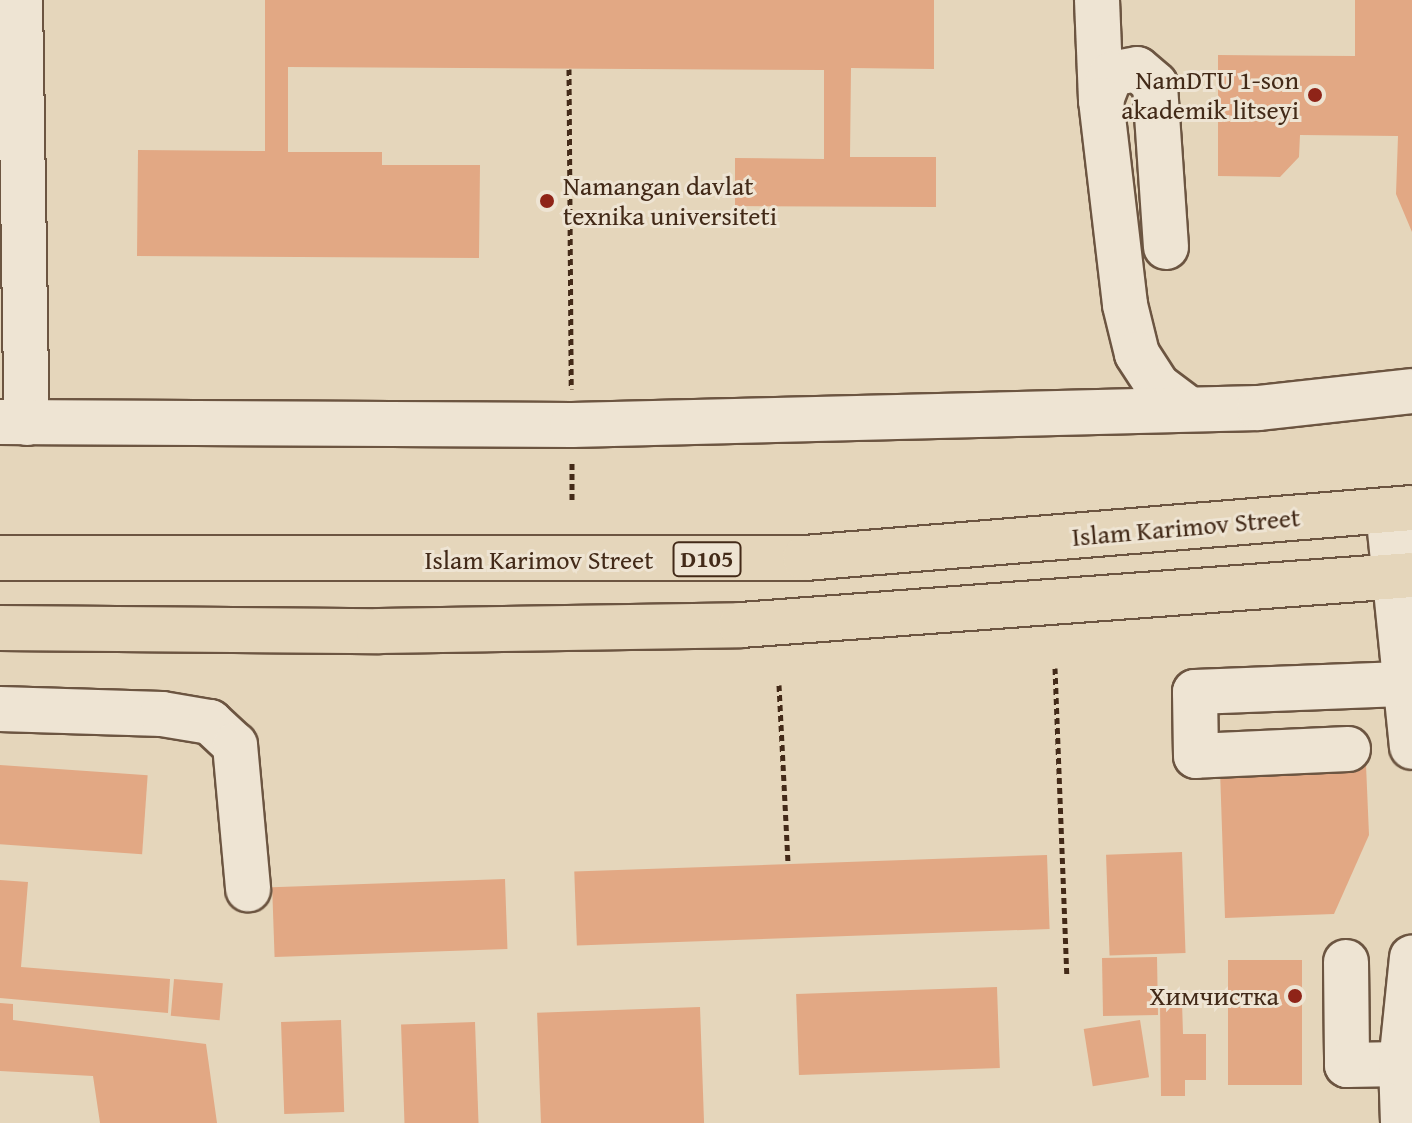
<!DOCTYPE html>
<meta charset="utf-8">
<style>
body{margin:0}
#map{position:relative;width:1412px;height:1123px;overflow:hidden;background:#e5d6bb;font-family:"Gentium Book Plus",serif}
div>[style]{position:absolute}
.building>*{inset:0;background:#e2a884;transform-origin:0 0}
.path>*{height:5px;margin-top:-2.5px;transform-origin:0;background:repeating-linear-gradient(90deg,#432a18 0 6px,transparent 0 10px)}
.roads{filter:drop-shadow(2px 0 #6c5541) drop-shadow(-2px 0 #6c5541) drop-shadow(0 2px #6c5541) drop-shadow(0 -2px #6c5541)}
.minor>*{height:44px;margin:-22px;padding:0 22px;transform-origin:22px;border-radius:22px;background:#eee4d3}
.major>*{height:44px;margin:-22px;padding:0 22px;transform-origin:22px;border-radius:22px;background:#e5d6bb}
.dots>*{width:22px;height:22px;translate:-50% -50%;box-sizing:border-box;border:4px solid #eee4d3;border-radius:50%}
span{translate:-50% -50%;white-space:nowrap;text-align:center;line-height:1.15;-webkit-text-stroke:6px #eee4d3;paint-order:stroke}
.shield-label span{padding:2px 6px;background:#eee4d3;border:2px solid;border-radius:6px;-webkit-text-stroke-width:0}
.shield-label{font-size:24px;color:#432a18;font-weight:700}
.poi-label{font-size:26px;color:#432a18}
.right{translate:-100% -50%;text-align:right}
.left{translate:0 -50%;text-align:left}
.street-label{font-size:26px;color:#432a18}
</style>
<div id="map">
<div class="building">
<div style="clip-path:polygon(265px 0,934px 0,934px 69px,851px 68px,850px 157px,936px 157px,936px 207px,735px 206px,735px 158px,824px 159px,824px 70px,288px 67px,288px 152px,382px 152px,382px 165px,480px 165px,479px 258px,137px 256px,138px 150px,265px 151px)"></div>
<div style="clip-path:polygon(1355px 0,1412px 0,1412px 232px,1396px 194px,1398px 136px,1300px 135px,1299px 157px,1280px 177px,1218px 176px,1218px 55px,1355px 56px)"></div>
<div style="left:0;top:765px;width:148px;height:79px;rotate:4deg"></div>
<div style="clip-path:polygon(1366px 765px,1369px 835px,1334px 914px,1225px 918px,1220px 770px)"></div>
<div style="left:1182px;top:852px;width:101px;height:76px;rotate:88deg"></div>
<div style="left:1047px;top:855px;width:74px;height:473px;rotate:88deg"></div>
<div style="left:505px;top:879px;width:70px;height:233px;rotate:88deg"></div>
<div style="clip-path:polygon(0 880px,28px 882px,21px 967px,170px 979px,168px 1013px,0 998px)"></div>
<div style="left:1157px;top:957px;width:58px;height:55px;rotate:89deg"></div>
<div style="left:1228px;top:960px;width:74px;height:125px"></div>
<div style="left:174px;top:979px;width:49px;height:37px;rotate:5deg"></div>
<div style="left:997px;top:987px;width:81px;height:201px;rotate:88deg"></div>
<div style="clip-path:polygon(1160px 1002px,1182px 1002px,1183px 1034px,1206px 1034px,1206px 1080px,1185px 1080px,1185px 1096px,1161px 1096px)"></div>
<div style="clip-path:polygon(0 1003px,13px 1004px,13px 1020px,206px 1044px,217px 1123px,100px 1123px,93px 1076px,0 1071px)"></div>
<div style="left:700px;top:1007px;width:116px;height:163px;rotate:88deg"></div>
<div style="left:341px;top:1020px;width:92px;height:60px;rotate:88deg"></div>
<div style="left:1140px;top:1020px;width:58px;height:57px;rotate:81deg"></div>
<div style="left:475px;top:1022px;width:101px;height:74px;rotate:88deg"></div>
</div>
<div class="path">
<div style="left:569px;top:69px;width:320px;rotate:89.6deg"></div>
<div style="left:572px;top:463px;width:39px;rotate:90deg"></div>
<div style="left:1055px;top:668px;width:308px;rotate:87.8deg"></div>
<div style="left:779px;top:685px;width:179px;rotate:87.1deg"></div>
</div>
<div class="roads">
<div class="minor">
<div style="left:20px;top:0;width:423px;rotate:89.1deg"></div>
<div style="left:1097px;top:0;width:100px;rotate:87.7deg"></div>
<div style="left:1166px;top:247px;width:163px;rotate:-93.9deg"></div>
<div style="left:1155px;top:84px;width:23px;rotate:-140deg"></div>
<div style="left:1137px;top:69px;width:26px;rotate:169deg"></div>
<div style="left:1111px;top:74px;width:28px;rotate:111deg"></div>
<div style="left:1101px;top:100px;width:206px;rotate:83.3deg"></div>
<div style="left:1125px;top:305px;width:50px;rotate:76.2deg"></div>
<div style="left:1137px;top:354px;width:38px;rotate:57deg"></div>
<div style="left:1158px;top:386px;width:38px;rotate:37deg"></div>
<div style="left:0;top:422px;width:572px;rotate:0.3deg"></div>
<div style="left:572px;top:425px;width:687px;rotate:-1.42deg"></div>
<div style="left:1259px;top:408px;width:154px;rotate:-6.3deg"></div>
<div style="left:1388px;top:511px;width:237px;rotate:84.2deg"></div>
<div style="left:0;top:709px;width:162px;rotate:1.8deg"></div>
<div style="left:162px;top:714px;width:49px;rotate:9.5deg"></div>
<div style="left:210px;top:722px;width:34px;rotate:43deg"></div>
<div style="left:235px;top:745px;width:145px;rotate:84.8deg"></div>
<div style="left:1348px;top:749px;width:152px;rotate:177.4deg"></div>
<div style="left:1196px;top:756px;width:64px;rotate:-90.9deg"></div>
<div style="left:1195px;top:692px;width:213px;rotate:-2.2deg"></div>
<div style="left:1346px;top:962px;width:103px;rotate:89.4deg"></div>
<div style="left:1347px;top:1065px;width:54px;rotate:-1.1deg"></div>
<div style="left:1403px;top:1123px;width:59px;rotate:-91.9deg"></div>
<div style="left:1401px;top:1064px;width:107px;rotate:-84.1deg"></div>
</div>
<div class="major">
<div style="left:0;top:558px;width:805px"></div>
<div style="left:805px;top:558px;width:609px;rotate:-4.71deg"></div>
<div style="left:0;top:628px;width:379px;rotate:0.5deg"></div>
<div style="left:379px;top:631px;width:362px;rotate:-0.9deg"></div>
<div style="left:741px;top:625px;width:673px;rotate:-4.26deg"></div>
</div>
</div>
<div class="dots">
<div style="left:1315px;top:95px;background:#8f2418"></div>
<div style="left:547px;top:201px;background:#8f2418"></div>
<div style="left:1295px;top:996px;background:#8f2418"></div>
</div>
<div class="shield-label">
<span style="left:707px;top:559px">D105</span>
</div>
<div class="poi-label">
<span class="right" style="left:1299px;top:95px">NamDTU 1-son<br>akademik litseyi</span>
<span class="left" style="left:563px;top:201px">Namangan davlat<br>texnika universiteti</span>
<span class="right" style="left:1279px;top:996px">Химчистка</span>
</div>
<div class="street-label">
<span style="left:1186px;top:527px;rotate:-5deg">Islam Karimov Street</span>
<span style="left:539px;top:560px">Islam Karimov Street</span>
</div>
</div>
